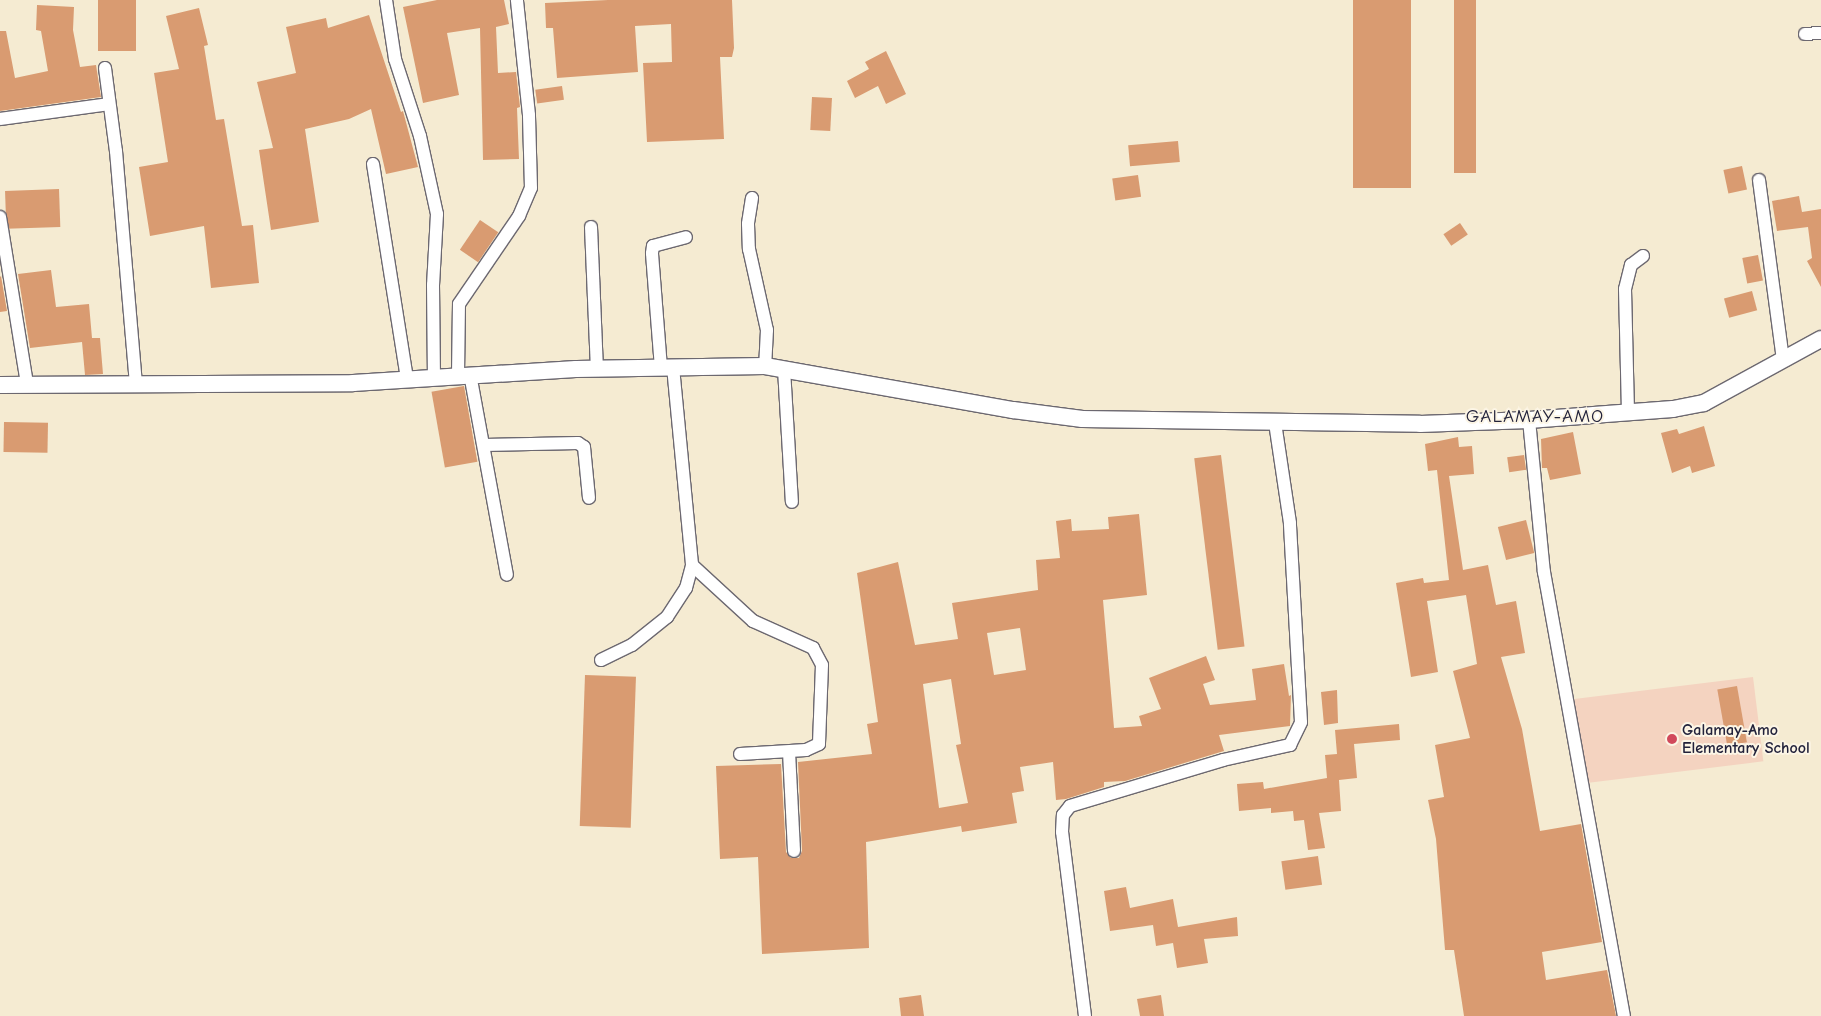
<!DOCTYPE html>
<style>
body{margin:0}
#map{position:relative;width:1821px;height:1016px;overflow:hidden;background:#f5ebd2;font-family:"Comic Neue",sans-serif}
div>[style]{position:absolute}
.built>*{inset:0;background:#f4d3c0;transform-origin:0 0}
.building>*{inset:0;background:#d99b71;transform-origin:0 0}
.roads{filter:drop-shadow(1px 0 #6c6870) drop-shadow(-1px 0 #6c6870) drop-shadow(0 1px #6c6870) drop-shadow(0 -1px #6c6870)}
.minor>*{height:12px;margin:-6px;padding:0 6px;transform-origin:6px;border-radius:6px;background:#fff}
.tertiary>*{height:16px;margin:-8px;padding:0 8px;transform-origin:8px;border-radius:8px;background:#fff}
.dots>*{width:14px;height:14px;translate:-50% -50%;box-sizing:border-box;border:2px solid #fcf5e5;border-radius:50%}
span{translate:-50% -50%;white-space:nowrap;text-align:center;line-height:1.15;-webkit-text-stroke:4px #fcf5e5;paint-order:stroke}
.poi-label{font-size:16px;color:#22223b;font-weight:700}
.left{translate:0 -50%;text-align:left}
.quarter-label{font-size:19px;color:#22223b;letter-spacing:1px}
</style>
<div id="map">
<div class="built">
<div style="left:1753px;top:677px;width:85px;height:180px;rotate:83deg"></div>
</div>
<div class="building">
<div style="left:98px;top:0;width:38px;height:51px"></div>
<div style="clip-path:polygon(437px 0,504px 0,509px 24px,496px 27px,498px 73px,516px 72px,520px 107px,517px 108px,519px 159px,483px 160px,480px 28px,447px 33px,459px 95px,423px 103px,403px 7px)"></div>
<div style="clip-path:polygon(608px 0,732px 0,734px 48px,732px 57px,720px 57px,724px 139px,647px 142px,643px 63px,672px 62px,671px 24px,635px 26px,638px 72px,557px 78px,553px 28px,546px 28px,545px 3px)"></div>
<div style="left:1353px;top:0;width:58px;height:188px"></div>
<div style="left:1454px;top:0;width:22px;height:173px"></div>
<div style="clip-path:polygon(37px 5px,74px 7px,73px 30px,80px 67px,96px 65px,101px 97px,0 111px,0 31px,6px 31px,15px 78px,48px 71px,41px 31px,36px 30px)"></div>
<div style="clip-path:polygon(199px 8px,208px 45px,204px 46px,216px 120px,224px 119px,242px 226px,253px 225px,259px 283px,211px 288px,204px 226px,150px 236px,139px 167px,168px 162px,154px 73px,179px 69px,166px 16px)"></div>
<div style="clip-path:polygon(369px 15px,401px 112px,403px 111px,418px 167px,386px 174px,371px 109px,349px 119px,305px 129px,319px 222px,271px 230px,259px 150px,273px 148px,257px 82px,296px 73px,286px 27px,326px 18px,328px 28px)"></div>
<div style="clip-path:polygon(886px 51px,906px 94px,886px 104px,878px 86px,855px 98px,847px 81px,869px 69px,865px 62px)"></div>
<div style="left:562px;top:86px;width:14px;height:27px;rotate:82deg"></div>
<div style="left:812px;top:97px;width:20px;height:33px;rotate:3deg"></div>
<div style="left:1178px;top:141px;width:21px;height:50px;rotate:85deg"></div>
<div style="left:1742px;top:166px;width:24px;height:19px;rotate:78deg"></div>
<div style="left:1138px;top:175px;width:22px;height:26px;rotate:82deg"></div>
<div style="left:59px;top:189px;width:38px;height:54px;rotate:88deg"></div>
<div style="clip-path:polygon(1799px 196px,1802px 212px,1821px 209px,1821px 287px,1807px 261px,1812px 258px,1808px 227px,1777px 231px,1772px 201px)"></div>
<div style="left:480px;top:220px;width:22px;height:36px;rotate:34deg"></div>
<div style="left:1460px;top:223px;width:14px;height:20px;rotate:56deg"></div>
<div style="left:1758px;top:255px;width:26px;height:16px;rotate:79deg"></div>
<div style="clip-path:polygon(51px 270px,56px 307px,89px 304px,92px 338px,100px 338px,103px 374px,85px 375px,82px 342px,30px 348px,18px 274px)"></div>
<div style="clip-path:polygon(1px 276px,7px 311px,0 312px,0 277px)"></div>
<div style="left:1752px;top:291px;width:20px;height:29px;rotate:75deg"></div>
<div style="left:464px;top:386px;width:77px;height:33px;rotate:80deg"></div>
<div style="left:4px;top:422px;width:44px;height:30px;rotate:1deg"></div>
<div style="clip-path:polygon(1704px 426px,1715px 466px,1692px 473px,1690px 466px,1672px 473px,1661px 433px,1677px 429px,1679px 434px)"></div>
<div style="clip-path:polygon(1573px 432px,1581px 474px,1550px 480px,1547px 468px,1542px 468px,1541px 439px)"></div>
<div style="clip-path:polygon(1458px 437px,1459px 447px,1472px 446px,1474px 474px,1449px 476px,1463px 570px,1488px 565px,1496px 605px,1516px 601px,1525px 653px,1501px 657px,1522px 729px,1540px 831px,1581px 824px,1602px 942px,1542px 952px,1546px 980px,1607px 970px,1616px 1016px,1464px 1016px,1454px 950px,1445px 950px,1436px 839px,1428px 800px,1444px 797px,1435px 745px,1470px 738px,1453px 671px,1477px 664px,1466px 595px,1427px 601px,1438px 672px,1411px 677px,1396px 583px,1423px 578px,1424px 583px,1449px 580px,1437px 470px,1428px 471px,1425px 444px)"></div>
<div style="left:1221px;top:455px;width:193px;height:27px;rotate:83deg"></div>
<div style="left:1524px;top:455px;width:15px;height:17px;rotate:82deg"></div>
<div style="clip-path:polygon(evenodd,1139px 514px,1147px 595px,1103px 600px,1114px 728px,1142px 726px,1139px 716px,1161px 709px,1149px 678px,1206px 656px,1215px 680px,1203px 684px,1210px 705px,1256px 700px,1252px 669px,1284px 664px,1289px 696px,1291px 695px,1290px 726px,1219px 735px,1224px 751px,1125px 781px,1104px 782px,1104px 787px,1066px 799px,1056px 800px,1053px 762px,1020px 767px,1024px 791px,1012px 793px,1017px 823px,962px 832px,961px 826px,866px 842px,869px 948px,762px 954px,758px 857px,720px 859px,716px 766px,781px 764px,786px 852px,791px 858px,799px 858px,802px 851px,798px 762px,872px 754px,867px 724px,878px 722px,857px 573px,898px 562px,915px 645px,958px 639px,952px 603px,1038px 590px,1036px 560px,1060px 558px,1056px 521px,1071px 519px,1072px 531px,1109px 529px,1108px 517px,1139px 514px,1020px 628px,1026px 670px,994px 675px,987px 633px,1020px 628px,1139px 514px,951px 679px,961px 744px,956px 745px,968px 803px,939px 808px,923px 684px,951px 679px)"></div>
<div style="left:1526px;top:520px;width:34px;height:29px;rotate:76deg"></div>
<div style="left:585px;top:675px;width:51px;height:151px;rotate:2deg"></div>
<div style="left:1737px;top:686px;width:57px;height:20px;rotate:80deg"></div>
<div style="clip-path:polygon(1337px 690px,1338px 723px,1324px 725px,1321px 692px)"></div>
<div style="clip-path:polygon(1399px 724px,1400px 740px,1354px 744px,1357px 778px,1339px 780px,1341px 811px,1319px 813px,1325px 848px,1308px 850px,1304px 820px,1294px 821px,1293px 811px,1271px 813px,1271px 808px,1239px 811px,1237px 784px,1263px 782px,1264px 789px,1327px 778px,1325px 755px,1337px 754px,1335px 730px)"></div>
<div style="left:1318px;top:856px;width:29px;height:37px;rotate:82deg"></div>
<div style="clip-path:polygon(1126px 887px,1130px 908px,1173px 899px,1178px 927px,1237px 917px,1238px 936px,1204px 939px,1208px 963px,1177px 968px,1173px 943px,1156px 946px,1153px 925px,1110px 931px,1104px 891px)"></div>
<div style="clip-path:polygon(921px 995px,924px 1016px,901px 1016px,899px 998px)"></div>
<div style="clip-path:polygon(1161px 995px,1164px 1016px,1140px 1016px,1137px 999px)"></div>
</div>
<div class="roads">
<div class="minor">
<div style="left:386px;top:0;width:60px;rotate:81.3deg"></div>
<div style="left:395px;top:59px;width:81px;rotate:72deg"></div>
<div style="left:420px;top:136px;width:80px;rotate:77.7deg"></div>
<div style="left:437px;top:214px;width:71px;rotate:93.2deg"></div>
<div style="left:433px;top:285px;width:91px;rotate:89.4deg"></div>
<div style="left:1805px;top:34px;width:16px;rotate:-4deg"></div>
<div style="left:105px;top:68px;width:84px;rotate:82.5deg"></div>
<div style="left:116px;top:151px;width:232px;rotate:85.1deg"></div>
<div style="left:0;top:119px;width:110px;rotate:-7.8deg"></div>
<div style="left:373px;top:164px;width:217px;rotate:81deg"></div>
<div style="left:1759px;top:180px;width:182px;rotate:82.4deg"></div>
<div style="left:752px;top:198px;width:26px;rotate:99deg"></div>
<div style="left:748px;top:224px;width:25px;rotate:88deg"></div>
<div style="left:749px;top:249px;width:83px;rotate:77.5deg"></div>
<div style="left:767px;top:330px;width:36px;rotate:93deg"></div>
<div style="left:0;top:217px;width:168px;rotate:80.8deg"></div>
<div style="left:591px;top:227px;width:142px;rotate:87.6deg"></div>
<div style="left:673px;top:367px;width:199px;rotate:84.5deg"></div>
<div style="left:692px;top:565px;width:83px;rotate:42.6deg"></div>
<div style="left:753px;top:621px;width:66px;rotate:24.2deg"></div>
<div style="left:813px;top:648px;width:19px;rotate:62deg"></div>
<div style="left:822px;top:665px;width:79px;rotate:92.2deg"></div>
<div style="left:819px;top:744px;width:14px;rotate:155deg"></div>
<div style="left:806px;top:750px;width:66px;rotate:176.5deg"></div>
<div style="left:661px;top:368px;width:115px;rotate:-94.5deg"></div>
<div style="left:652px;top:253px;width:7px;rotate:-82deg"></div>
<div style="left:653px;top:246px;width:34px;rotate:-15deg"></div>
<div style="left:784px;top:369px;width:133px;rotate:86.6deg"></div>
<div style="left:470px;top:374px;width:204px;rotate:79.6deg"></div>
<div style="left:458px;top:375px;width:71px;rotate:-89.2deg"></div>
<div style="left:459px;top:304px;width:107px;rotate:-55.7deg"></div>
<div style="left:519px;top:216px;width:30px;rotate:-67deg"></div>
<div style="left:531px;top:188px;width:73px;rotate:-91.6deg"></div>
<div style="left:529px;top:115px;width:116px;rotate:-96deg"></div>
<div style="left:1628px;top:412px;width:123px;rotate:-91.4deg"></div>
<div style="left:1625px;top:289px;width:25px;rotate:-76deg"></div>
<div style="left:1631px;top:265px;width:15px;rotate:-37deg"></div>
<div style="left:1529px;top:420px;width:153px;rotate:84.4deg"></div>
<div style="left:1544px;top:572px;width:451px;rotate:79.8deg"></div>
<div style="left:484px;top:445px;width:94px;rotate:-1.2deg"></div>
<div style="left:578px;top:443px;width:7px;rotate:34deg"></div>
<div style="left:584px;top:447px;width:51px;rotate:84.4deg"></div>
<div style="left:601px;top:660px;width:34px;rotate:-26deg"></div>
<div style="left:632px;top:645px;width:45px;rotate:-38.7deg"></div>
<div style="left:667px;top:617px;width:35px;rotate:-57deg"></div>
<div style="left:686px;top:588px;width:24px;rotate:-75deg"></div>
<div style="left:789px;top:752px;width:99px;rotate:87.1deg"></div>
<div style="left:1085px;top:1016px;width:185px;rotate:-97.1deg"></div>
<div style="left:1062px;top:832px;width:17px;rotate:-87deg"></div>
<div style="left:1063px;top:815px;width:11px;rotate:-52deg"></div>
<div style="left:1070px;top:806px;width:160px;rotate:-16.7deg"></div>
<div style="left:1223px;top:760px;width:69px;rotate:-12.6deg"></div>
<div style="left:1290px;top:745px;width:25px;rotate:-64deg"></div>
<div style="left:1301px;top:722px;width:199px;rotate:-93.2deg"></div>
<div style="left:1290px;top:523px;width:101px;rotate:-98.5deg"></div>
</div>
<div class="tertiary">
<div style="left:0;top:385px;width:353px;rotate:-0.3deg"></div>
<div style="left:353px;top:383px;width:223px;rotate:-3.6deg"></div>
<div style="left:576px;top:369px;width:189px;rotate:-0.9deg"></div>
<div style="left:765px;top:366px;width:252px;rotate:10.1deg"></div>
<div style="left:1013px;top:410px;width:70px;rotate:7.4deg"></div>
<div style="left:1082px;top:419px;width:338px;rotate:0.8deg"></div>
<div style="left:1420px;top:424px;width:109px;rotate:-2.1deg"></div>
<div style="left:1529px;top:420px;width:144px;rotate:-4.4deg"></div>
<div style="left:1673px;top:409px;width:32px;rotate:-11deg"></div>
<div style="left:1704px;top:403px;width:133px;rotate:-28.7deg"></div>
</div>
</div>
<div class="dots">
<div style="left:1672px;top:739px;background:#d1495b"></div>
</div>
<div class="poi-label">
<span class="left" style="left:1682px;top:739px">Galamay-Amo<br>Elementary School</span>
</div>
<div class="quarter-label">
<span style="left:1535px;top:417px">GALAMAY-AMO</span>
</div>
</div>
